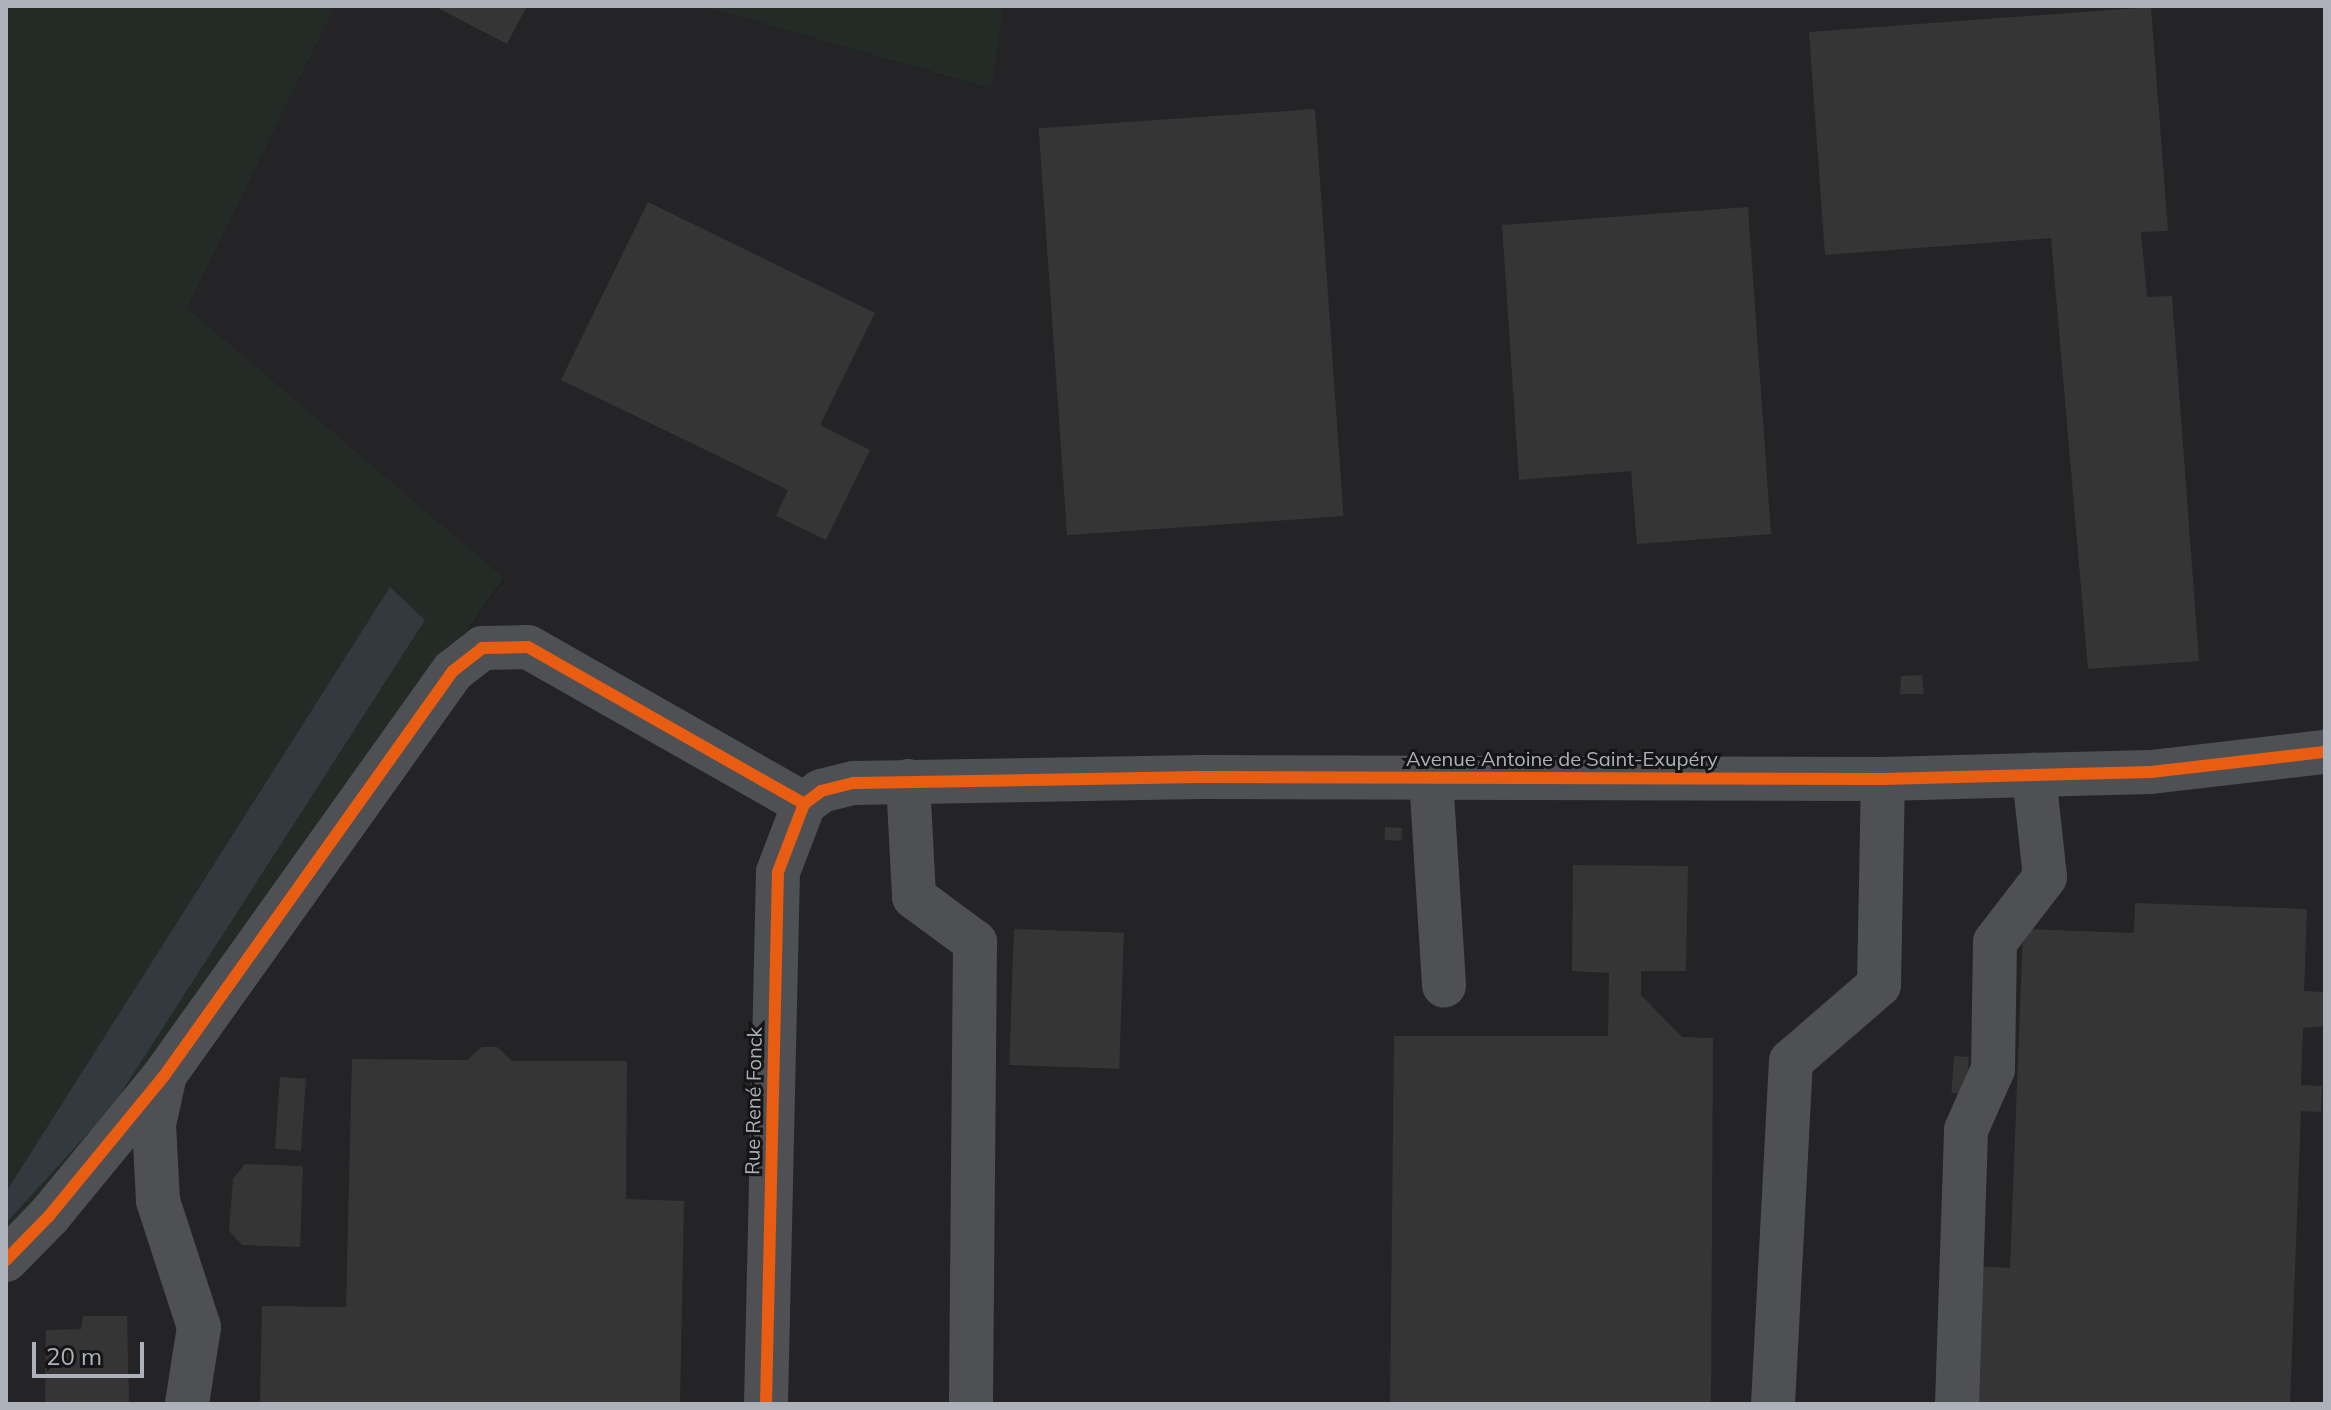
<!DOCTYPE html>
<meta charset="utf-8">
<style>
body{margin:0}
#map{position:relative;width:2331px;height:1410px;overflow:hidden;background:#1a1a1b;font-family:Mulish,sans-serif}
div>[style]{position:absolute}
.built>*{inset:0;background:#242426}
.green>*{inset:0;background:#242a25}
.water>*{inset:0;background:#32393f}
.building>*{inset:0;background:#353536;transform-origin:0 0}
.minor>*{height:44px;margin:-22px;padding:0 22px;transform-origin:22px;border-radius:22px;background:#4f5053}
.cycleway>*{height:12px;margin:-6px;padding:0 6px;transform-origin:6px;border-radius:6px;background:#e95d12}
span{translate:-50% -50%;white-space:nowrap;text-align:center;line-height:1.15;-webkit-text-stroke:6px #151516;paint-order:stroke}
.street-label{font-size:20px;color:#adb1ba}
.frame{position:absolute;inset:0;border:8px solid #adb1ba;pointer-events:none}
.scale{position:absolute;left:32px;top:1342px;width:112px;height:36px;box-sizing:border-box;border:4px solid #adb1ba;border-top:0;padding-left:10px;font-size:24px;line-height:28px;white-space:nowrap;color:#adb1ba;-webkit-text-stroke:6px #151516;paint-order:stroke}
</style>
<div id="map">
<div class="built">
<div style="clip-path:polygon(335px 6px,702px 6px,990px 89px,1004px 6px,2325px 6px,2325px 1404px,6px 1404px,6px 1242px,151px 1083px,504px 579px,186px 308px)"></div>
</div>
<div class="green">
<div style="clip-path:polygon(6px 6px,335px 6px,187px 308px,504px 578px,151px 1083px,6px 1242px)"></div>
<div style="clip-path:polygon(702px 6px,1004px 6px,991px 89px)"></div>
</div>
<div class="water">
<div style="clip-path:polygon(390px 587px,425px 620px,112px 1107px,6px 1223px,6px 1192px)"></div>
</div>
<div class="building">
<div style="clip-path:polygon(434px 6px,527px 6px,507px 44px)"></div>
<div style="clip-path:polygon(2151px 7px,2168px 231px,2141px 232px,2147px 297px,2172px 296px,2199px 661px,2088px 669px,2051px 238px,1825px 255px,1809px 32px)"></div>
<div style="left:1315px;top:109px;width:408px;height:277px;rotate:86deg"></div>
<div style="clip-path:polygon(648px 202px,875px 313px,820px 425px,870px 450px,826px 540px,776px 516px,788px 490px,561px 380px)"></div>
<div style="clip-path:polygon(1748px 207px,1771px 534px,1637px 544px,1631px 471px,1519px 480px,1502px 225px)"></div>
<div style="clip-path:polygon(1922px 675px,1924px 694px,1900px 694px,1901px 676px)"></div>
<div style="left:1385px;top:827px;width:17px;height:13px;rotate:3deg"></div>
<div style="clip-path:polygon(1573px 865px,1688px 866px,1686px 971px,1641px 971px,1641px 995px,1682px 1037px,1713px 1038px,1711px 1404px,1390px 1404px,1394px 1036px,1608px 1036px,1609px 973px,1572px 971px)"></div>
<div style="clip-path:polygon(2135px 903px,2307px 909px,2304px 991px,2325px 992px,2325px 1026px,2303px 1028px,2301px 1085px,2322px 1086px,2321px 1112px,2301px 1111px,2290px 1404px,1971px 1402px,1976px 1266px,2010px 1268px,2023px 929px,2134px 933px)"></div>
<div style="left:1014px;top:929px;width:110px;height:136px;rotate:2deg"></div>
<div style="clip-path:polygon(482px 1047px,497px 1047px,512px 1061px,627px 1061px,626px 1199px,684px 1201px,680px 1404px,260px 1404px,262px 1306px,346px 1307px,352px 1059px,467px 1060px)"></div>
<div style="left:1954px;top:1056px;width:15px;height:37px;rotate:4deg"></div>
<div style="left:280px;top:1077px;width:26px;height:72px;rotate:4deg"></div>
<div style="clip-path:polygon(245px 1164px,303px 1166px,300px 1247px,242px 1245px,229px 1231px,233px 1179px)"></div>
<div style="clip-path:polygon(83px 1316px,127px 1316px,129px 1404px,45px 1404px,46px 1330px,81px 1329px)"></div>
</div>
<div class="minor">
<div style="left:1431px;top:778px;width:208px;rotate:86.4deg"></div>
<div style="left:908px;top:781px;width:116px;rotate:87deg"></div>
<div style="left:914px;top:897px;width:76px;rotate:36.4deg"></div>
<div style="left:975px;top:942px;width:462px;rotate:90.5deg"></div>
<div style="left:164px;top:1079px;width:46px;rotate:102.5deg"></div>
<div style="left:154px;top:1124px;width:77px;rotate:87deg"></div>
<div style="left:158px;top:1201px;width:133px;rotate:72deg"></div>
<div style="left:199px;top:1327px;width:78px;rotate:98.9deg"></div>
<div style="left:6px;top:1260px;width:62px;rotate:-45.7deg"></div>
<div style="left:49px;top:1216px;width:181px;rotate:-50.6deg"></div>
<div style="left:164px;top:1076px;width:498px;rotate:-54.5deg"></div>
<div style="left:453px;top:671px;width:37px;rotate:-38deg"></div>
<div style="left:482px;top:648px;width:46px;rotate:-1.2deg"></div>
<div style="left:528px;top:647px;width:318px;rotate:29.6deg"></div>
<div style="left:766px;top:1404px;width:532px;rotate:-88.71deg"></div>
<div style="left:778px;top:872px;width:73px;rotate:-69.1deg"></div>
<div style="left:804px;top:804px;width:21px;rotate:-37deg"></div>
<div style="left:821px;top:791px;width:34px;rotate:-14deg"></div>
<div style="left:854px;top:783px;width:346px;rotate:-1deg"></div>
<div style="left:1200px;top:777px;width:683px;rotate:0.17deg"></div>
<div style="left:1883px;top:779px;width:268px;rotate:-1.5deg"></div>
<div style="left:2151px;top:772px;width:175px;rotate:-6.6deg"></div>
<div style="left:1773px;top:1404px;width:343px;rotate:-87deg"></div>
<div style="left:1791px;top:1061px;width:116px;rotate:-40.8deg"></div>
<div style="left:1879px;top:985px;width:206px;rotate:-88.9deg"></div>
<div style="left:1957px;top:1404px;width:274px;rotate:-88.1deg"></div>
<div style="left:1966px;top:1130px;width:67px;rotate:-66.1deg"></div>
<div style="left:1993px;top:1069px;width:127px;rotate:-89.1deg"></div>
<div style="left:1995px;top:942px;width:82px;rotate:-52.4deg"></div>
<div style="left:2045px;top:877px;width:103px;rotate:-96.2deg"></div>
</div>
<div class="cycleway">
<div style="left:6px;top:1260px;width:62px;rotate:-45.7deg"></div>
<div style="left:49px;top:1216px;width:181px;rotate:-50.6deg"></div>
<div style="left:164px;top:1076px;width:498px;rotate:-54.5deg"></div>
<div style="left:453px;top:671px;width:37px;rotate:-38deg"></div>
<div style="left:482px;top:648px;width:46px;rotate:-1.2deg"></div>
<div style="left:528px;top:647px;width:318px;rotate:29.6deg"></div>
<div style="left:766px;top:1404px;width:532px;rotate:-88.71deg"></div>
<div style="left:778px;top:872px;width:73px;rotate:-69.1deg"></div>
<div style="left:804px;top:804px;width:21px;rotate:-37deg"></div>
<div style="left:821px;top:791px;width:34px;rotate:-14deg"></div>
<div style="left:854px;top:783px;width:346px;rotate:-1deg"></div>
<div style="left:1200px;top:777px;width:683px;rotate:0.17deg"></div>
<div style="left:1883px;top:779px;width:268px;rotate:-1.5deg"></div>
<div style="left:2151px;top:772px;width:175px;rotate:-6.6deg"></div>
</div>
<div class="street-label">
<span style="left:1562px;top:758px">Avenue Antoine de Saint-Exupéry</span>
<span style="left:753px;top:1101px;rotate:-89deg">Rue René Fonck</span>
</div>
<div class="frame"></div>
<div class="scale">20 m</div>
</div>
